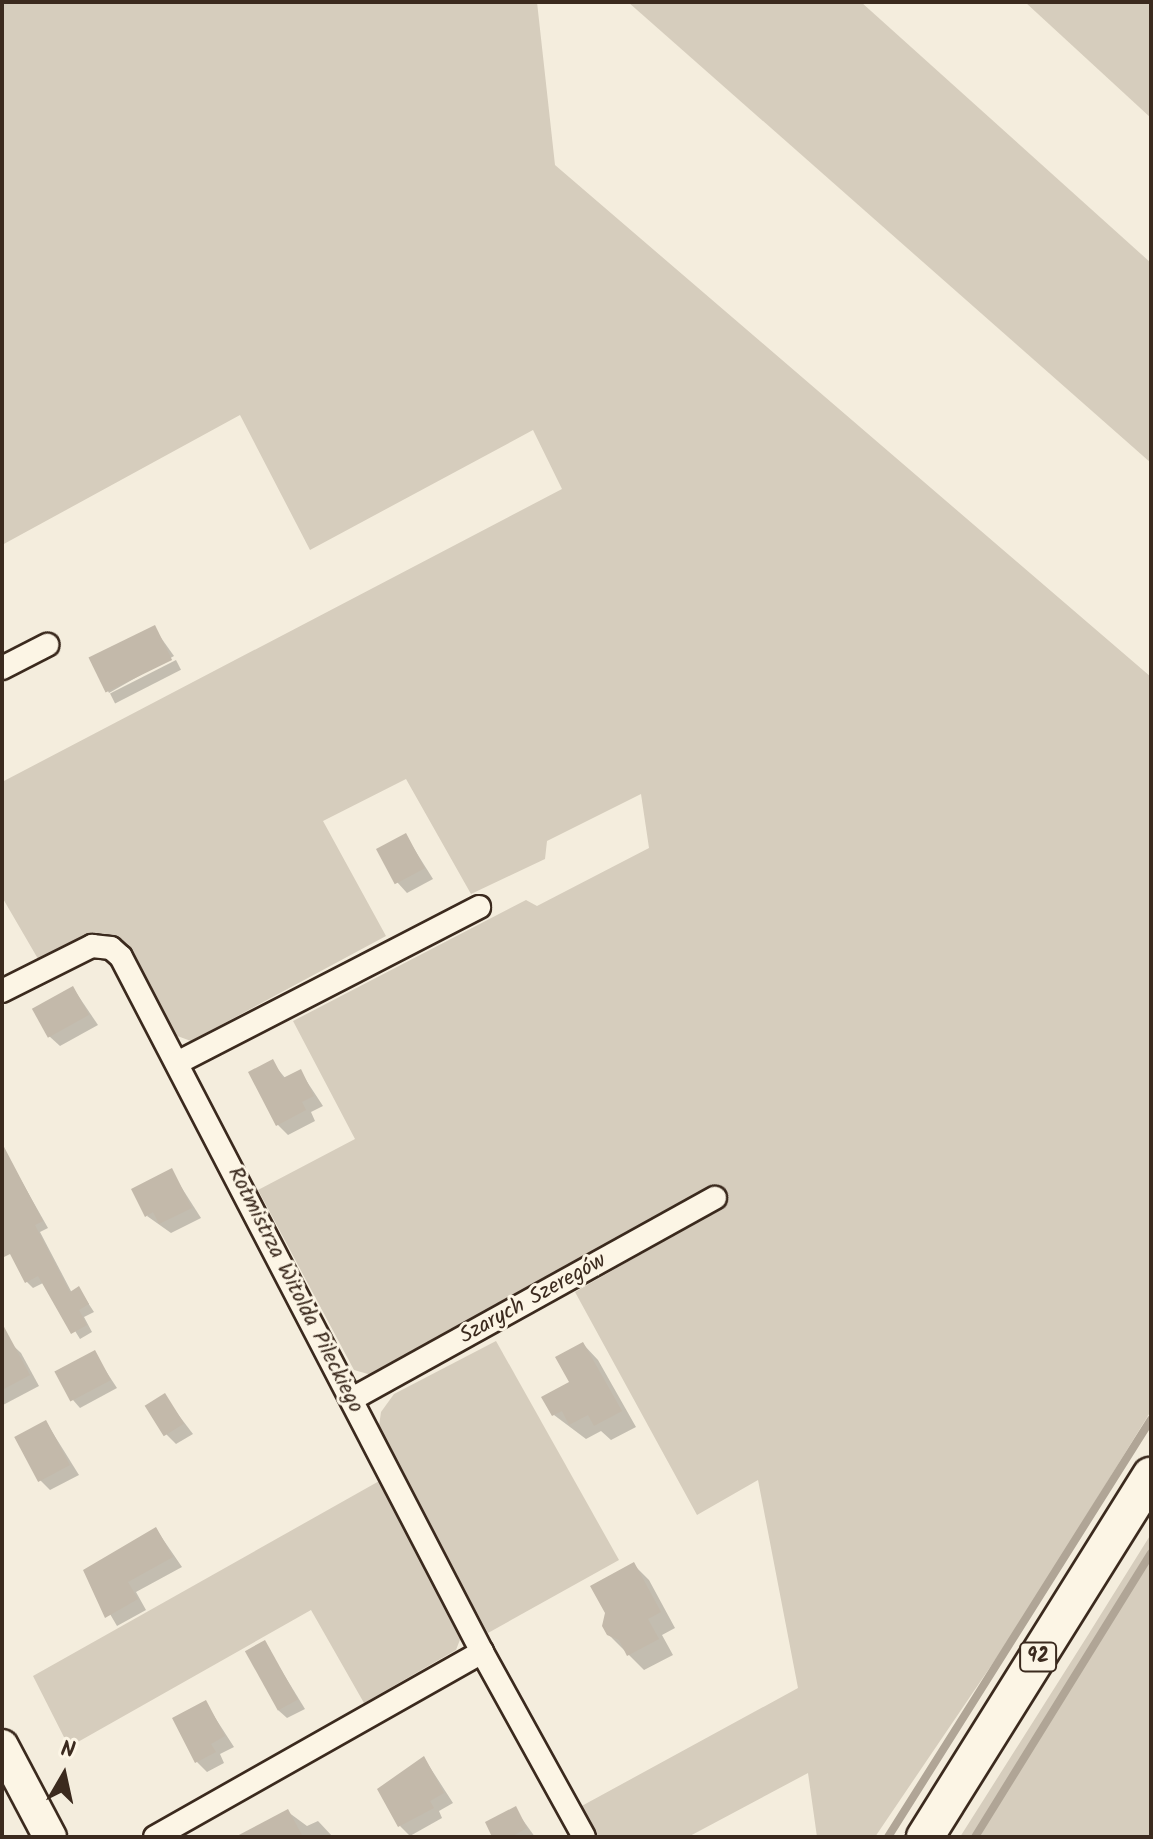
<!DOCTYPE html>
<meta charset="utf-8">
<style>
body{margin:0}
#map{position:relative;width:1153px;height:1839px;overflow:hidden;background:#f4eddd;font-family:Kalam,sans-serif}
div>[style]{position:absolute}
.green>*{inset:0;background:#d6cdbd}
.shadow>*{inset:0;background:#0003;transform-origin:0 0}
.stream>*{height:8px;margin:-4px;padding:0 4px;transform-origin:4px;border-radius:4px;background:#b0a596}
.building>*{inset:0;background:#c3b9aa;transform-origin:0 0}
.roads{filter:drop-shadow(2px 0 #3b2a1e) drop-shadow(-2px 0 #3b2a1e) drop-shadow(0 2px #3b2a1e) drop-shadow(0 -2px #3b2a1e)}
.street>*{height:22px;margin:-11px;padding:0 11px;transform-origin:11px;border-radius:11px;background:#fcf5e5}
.secondary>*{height:32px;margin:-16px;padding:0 16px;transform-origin:16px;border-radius:16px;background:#fcf5e5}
.primary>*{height:36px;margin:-18px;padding:0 18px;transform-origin:18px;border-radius:18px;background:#fcf5e5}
span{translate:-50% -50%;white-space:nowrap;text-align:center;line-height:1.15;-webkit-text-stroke:6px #fcf5e5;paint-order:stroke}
.shield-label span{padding:2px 6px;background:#fcf5e5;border:2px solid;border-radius:6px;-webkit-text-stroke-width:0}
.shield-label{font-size:20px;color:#3b2a1e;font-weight:700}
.street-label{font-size:22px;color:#3b2a1e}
.frame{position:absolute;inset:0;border:4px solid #3b2a1e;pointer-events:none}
.north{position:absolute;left:24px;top:1735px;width:80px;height:80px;-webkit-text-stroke:6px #fcf5e5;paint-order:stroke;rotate:9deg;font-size:22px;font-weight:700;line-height:32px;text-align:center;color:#3b2a1e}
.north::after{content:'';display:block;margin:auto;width:28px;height:36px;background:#3b2a1e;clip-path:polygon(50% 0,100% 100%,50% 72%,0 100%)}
</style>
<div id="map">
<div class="green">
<div style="clip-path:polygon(2px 2px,537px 2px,555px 165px,1151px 677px,1151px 1411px,1020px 1623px,875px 1837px,817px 1837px,808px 1773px,688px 1837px,593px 1837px,578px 1808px,798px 1688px,758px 1480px,697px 1515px,575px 1292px,718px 1210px,716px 1188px,375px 1376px,354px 1370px,258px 1190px,355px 1139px,293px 1021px,526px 900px,537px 906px,649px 848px,641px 794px,547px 841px,545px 859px,471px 894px,406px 779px,323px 821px,386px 936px,191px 1041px,169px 1033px,123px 945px,41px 964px,2px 897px,2px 782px,562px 489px,533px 430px,310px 550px,240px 415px,2px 545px)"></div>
<div style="clip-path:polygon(628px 2px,861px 2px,1151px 263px,1151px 463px)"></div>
<div style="clip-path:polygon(1025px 2px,1151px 2px,1151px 118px)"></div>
<div style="clip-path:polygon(496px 1341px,619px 1560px,488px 1633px,378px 1433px,381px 1412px,394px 1394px)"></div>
<div style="clip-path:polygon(381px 1480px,461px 1637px,456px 1650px,364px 1703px,311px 1610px,69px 1747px,33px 1676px)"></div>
<div style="clip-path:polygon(1151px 1534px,1151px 1837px,960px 1837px,1088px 1635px)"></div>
</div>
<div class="shadow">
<div style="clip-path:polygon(154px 628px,174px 656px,109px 693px,92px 660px)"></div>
<div style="left:176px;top:660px;width:11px;height:74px;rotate:63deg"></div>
<div style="clip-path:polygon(406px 836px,433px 879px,407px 893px,397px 882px)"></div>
<div style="clip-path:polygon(73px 988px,98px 1025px,60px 1046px,49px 1036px)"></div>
<div style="clip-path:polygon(272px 1062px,286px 1079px,300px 1071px,323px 1106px,311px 1112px,315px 1121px,288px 1135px,278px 1125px)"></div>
<div style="clip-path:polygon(9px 1159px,48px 1228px,40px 1232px,72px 1293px,79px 1289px,94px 1312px,84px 1317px,92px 1332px,80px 1339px,45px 1282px,33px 1288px,27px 1282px,2px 1236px,2px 1162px)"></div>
<div style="clip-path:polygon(171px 1171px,201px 1218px,171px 1233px,147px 1216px)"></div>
<div style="clip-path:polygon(2px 1335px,21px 1353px,39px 1386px,3px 1405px)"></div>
<div style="clip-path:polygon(583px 1344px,598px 1360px,636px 1427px,611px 1440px,601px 1431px,586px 1439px,554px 1415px,572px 1382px)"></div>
<div style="clip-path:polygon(94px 1353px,117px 1388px,80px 1408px,73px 1400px)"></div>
<div style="clip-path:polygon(164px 1396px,193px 1434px,176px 1444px,166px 1434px)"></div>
<div style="clip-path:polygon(46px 1422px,79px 1475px,50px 1490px,40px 1480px)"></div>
<div style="clip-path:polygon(156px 1529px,182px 1567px,136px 1592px,146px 1610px,117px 1626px,85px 1571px)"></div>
<div style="clip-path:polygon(634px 1565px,649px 1580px,675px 1628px,662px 1635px,673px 1655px,644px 1670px,608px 1634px)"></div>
<div style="clip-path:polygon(264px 1642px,305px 1709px,287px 1718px,278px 1710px)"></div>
<div style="clip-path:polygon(205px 1702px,234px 1747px,220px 1754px,224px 1763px,207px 1772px,197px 1762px)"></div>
<div style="clip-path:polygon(424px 1758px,453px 1803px,439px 1811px,442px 1818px,410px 1836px,400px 1826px)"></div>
<div style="clip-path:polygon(515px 1809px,535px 1837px,494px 1837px)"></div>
<div style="clip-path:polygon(288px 1812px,307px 1826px,318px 1821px,333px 1837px,239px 1837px)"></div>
</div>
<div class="stream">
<div style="left:888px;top:1837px;width:493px;rotate:-57.8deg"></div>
<div style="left:975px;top:1837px;width:334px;rotate:-58.2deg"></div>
</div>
<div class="building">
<div style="left:155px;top:625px;width:39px;height:74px;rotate:64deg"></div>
<div style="left:406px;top:833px;width:40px;height:34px;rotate:62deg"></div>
<div style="left:73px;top:986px;width:33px;height:47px;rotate:61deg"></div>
<div style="clip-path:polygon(273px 1059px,283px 1078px,301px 1069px,314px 1096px,302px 1102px,306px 1110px,276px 1126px,248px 1072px)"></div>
<div style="clip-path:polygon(2px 1143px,43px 1221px,35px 1225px,70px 1292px,79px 1286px,89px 1304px,79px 1310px,87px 1325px,71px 1334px,38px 1276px,25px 1283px,10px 1254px,2px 1258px)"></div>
<div style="clip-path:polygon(172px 1168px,192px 1208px,159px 1224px,153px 1212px,145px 1217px,131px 1189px)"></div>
<div style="clip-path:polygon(2px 1323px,30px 1375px,2px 1390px)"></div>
<div style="clip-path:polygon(583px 1342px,622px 1411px,594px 1426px,588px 1415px,569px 1425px,562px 1411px,552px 1416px,541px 1397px,569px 1382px,555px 1357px)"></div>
<div style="left:95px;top:1350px;width:34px;height:46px;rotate:62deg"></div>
<div style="left:165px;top:1393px;width:36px;height:24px;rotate:58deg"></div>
<div style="left:46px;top:1420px;width:51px;height:36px;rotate:62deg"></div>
<div style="clip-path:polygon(156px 1527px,173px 1557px,128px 1582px,138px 1599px,105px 1618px,83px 1570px)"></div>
<div style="clip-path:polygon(634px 1562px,661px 1612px,648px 1619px,659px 1639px,627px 1656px,619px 1640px,607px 1635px,602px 1626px,605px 1613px,590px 1586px)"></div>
<div style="left:265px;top:1640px;width:68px;height:23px;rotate:61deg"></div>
<div style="clip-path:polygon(206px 1700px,225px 1736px,211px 1744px,216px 1752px,195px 1763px,172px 1718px)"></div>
<div style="clip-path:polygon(424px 1756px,444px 1793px,430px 1801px,434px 1808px,398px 1827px,377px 1789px)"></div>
<div style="clip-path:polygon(516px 1806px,527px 1828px,511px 1837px,492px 1837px,485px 1822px)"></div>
<div style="clip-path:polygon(288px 1809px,303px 1837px,235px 1837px)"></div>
</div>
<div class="roads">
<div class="street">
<div style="left:2px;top:668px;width:51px;rotate:-27.1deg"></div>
<div style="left:2px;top:991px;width:101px;rotate:-26.6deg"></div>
<div style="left:92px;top:946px;width:19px;rotate:6deg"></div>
<div style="left:111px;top:948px;width:13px;rotate:42deg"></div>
<div style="left:121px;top:957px;width:783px;rotate:62.55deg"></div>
<div style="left:482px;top:1652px;width:211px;rotate:61.1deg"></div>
<div style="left:177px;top:1063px;width:340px;rotate:-27.3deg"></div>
<div style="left:352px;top:1399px;width:415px;rotate:-29deg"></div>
<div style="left:155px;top:1837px;width:376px;rotate:-29.5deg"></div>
</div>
<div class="secondary">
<div style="left:2px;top:1746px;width:103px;rotate:62.2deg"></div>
</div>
<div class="primary">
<div style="left:925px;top:1837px;width:426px;rotate:-58deg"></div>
</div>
</div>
<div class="shield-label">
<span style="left:1038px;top:1657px">92</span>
</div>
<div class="street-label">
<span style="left:295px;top:1290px;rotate:63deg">Rotmistrza Witolda Pileckiego</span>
<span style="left:533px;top:1299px;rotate:-29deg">Szarych Szeregów</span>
</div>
<div class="frame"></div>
<div class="north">N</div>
</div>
